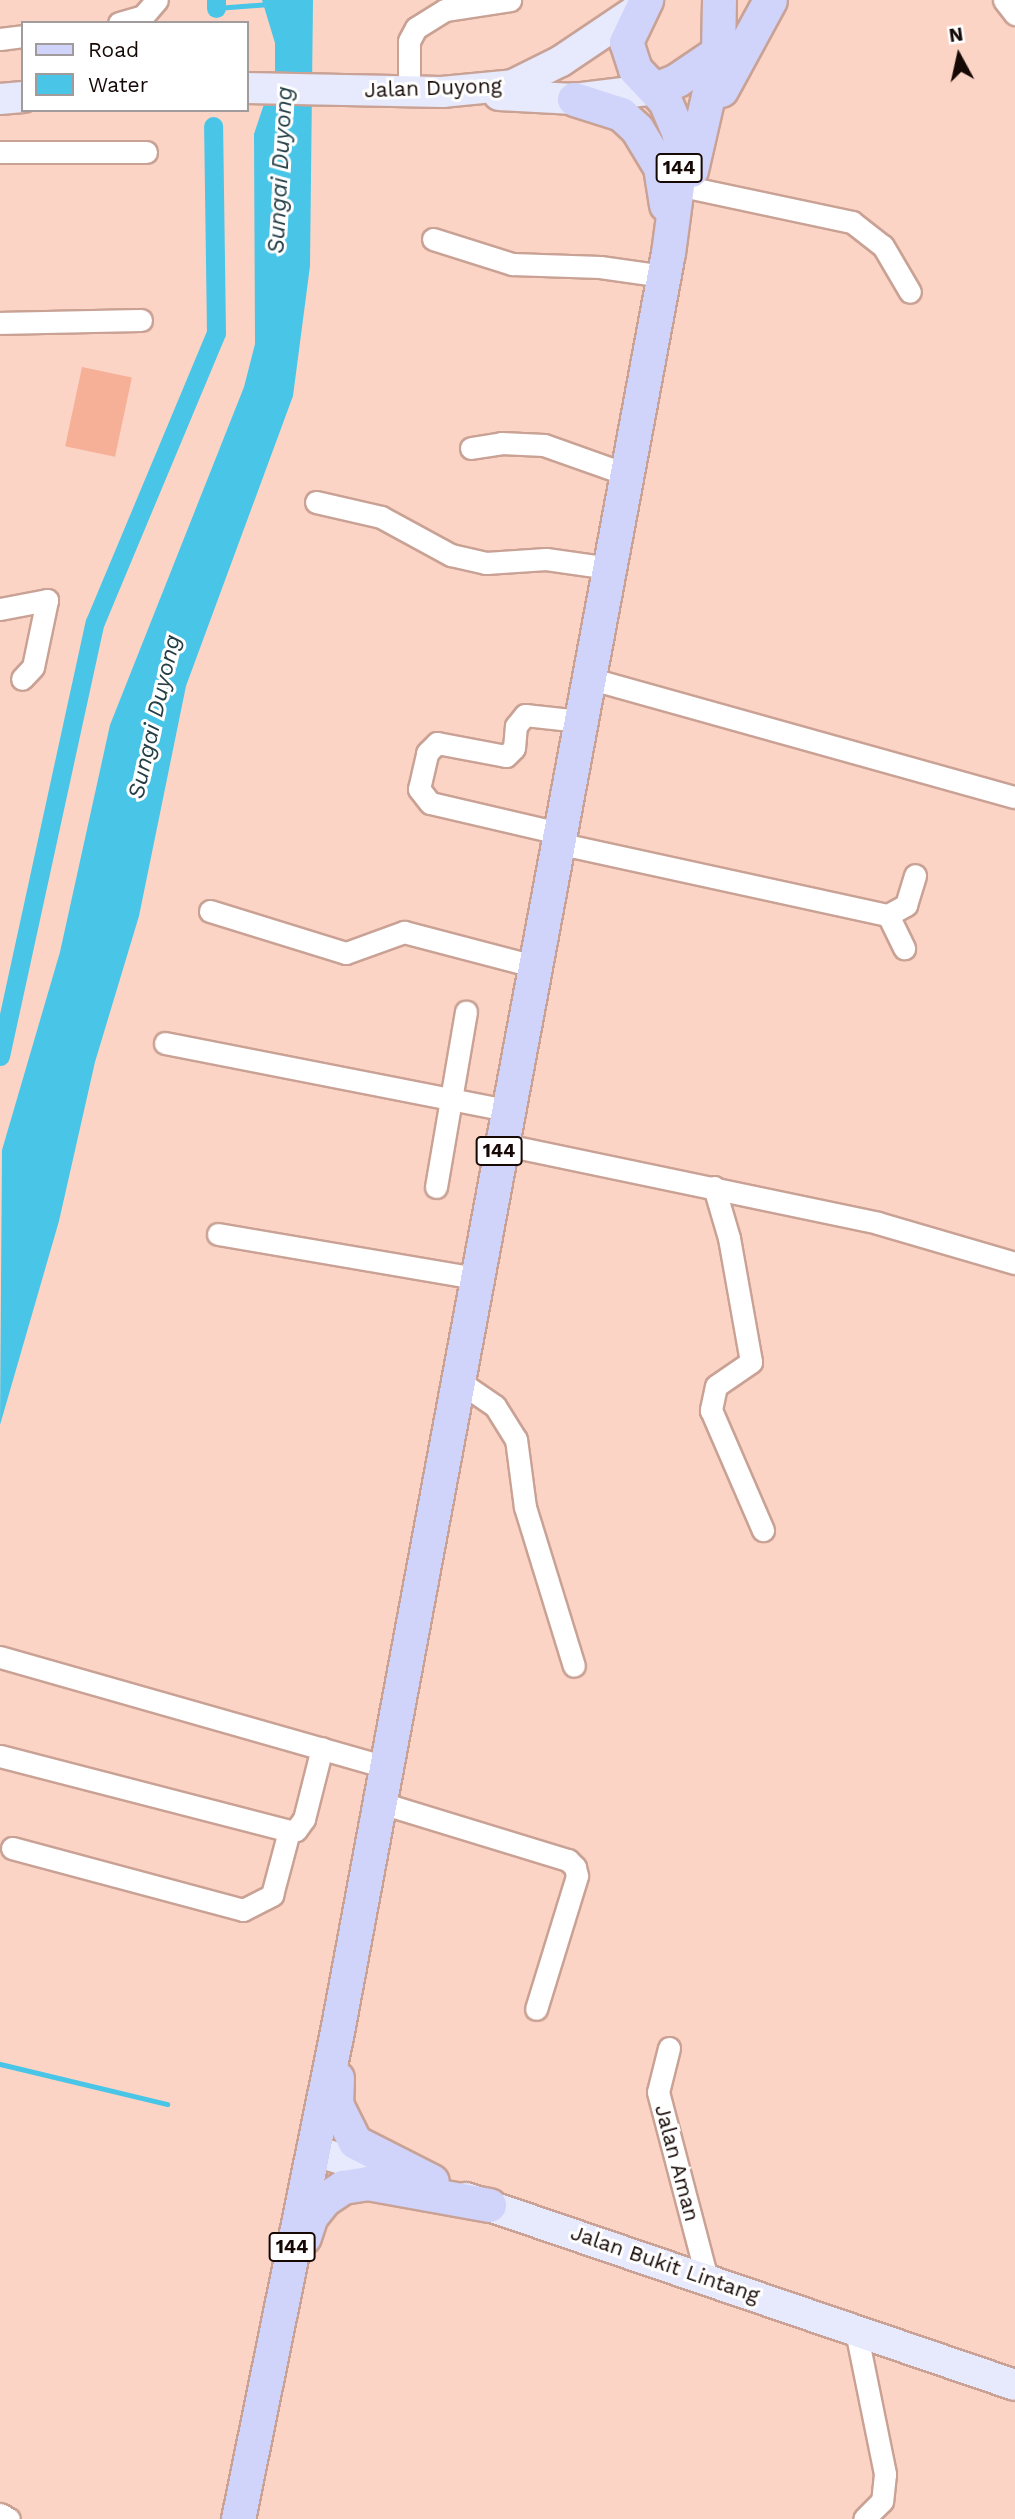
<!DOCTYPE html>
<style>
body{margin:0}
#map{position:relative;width:1015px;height:2519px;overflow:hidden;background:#fcd4c5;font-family:"Work Sans",sans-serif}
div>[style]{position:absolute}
.green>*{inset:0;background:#f6b097;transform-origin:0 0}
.water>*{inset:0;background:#49c5e7}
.stream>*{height:5px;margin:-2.5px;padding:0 2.5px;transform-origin:2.5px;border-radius:2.5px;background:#49c5e7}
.canal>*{height:19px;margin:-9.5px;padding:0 9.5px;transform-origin:9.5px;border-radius:9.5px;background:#49c5e7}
.roads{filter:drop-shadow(2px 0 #c9a295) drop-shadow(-2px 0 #c9a295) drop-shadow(0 2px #c9a295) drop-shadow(0 -2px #c9a295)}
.street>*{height:21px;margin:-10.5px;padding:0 10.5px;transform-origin:10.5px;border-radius:10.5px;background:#fff}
.secondary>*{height:30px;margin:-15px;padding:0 15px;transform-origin:15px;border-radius:15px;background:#e7e9fc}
.primary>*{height:33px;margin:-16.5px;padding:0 16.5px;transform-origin:16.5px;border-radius:16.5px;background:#d0d3fa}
span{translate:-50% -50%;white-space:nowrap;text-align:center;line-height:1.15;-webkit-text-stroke:6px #fff;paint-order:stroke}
.shield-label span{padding:2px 5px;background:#fff;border:2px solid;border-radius:5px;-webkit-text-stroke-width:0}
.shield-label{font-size:19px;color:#150805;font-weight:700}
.street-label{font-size:21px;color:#150805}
.water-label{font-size:23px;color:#243e46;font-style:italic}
.legend{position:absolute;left:21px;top:21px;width:228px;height:91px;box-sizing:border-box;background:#fff;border:2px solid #a19c9b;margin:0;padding:9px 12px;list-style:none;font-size:21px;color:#150805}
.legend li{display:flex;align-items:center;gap:14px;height:35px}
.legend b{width:35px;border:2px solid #a19c9b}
.north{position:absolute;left:924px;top:21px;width:70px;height:70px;-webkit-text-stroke:5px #fff;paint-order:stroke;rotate:352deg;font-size:19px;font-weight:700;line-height:28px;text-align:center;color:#150805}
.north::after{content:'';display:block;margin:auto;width:24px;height:32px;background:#150805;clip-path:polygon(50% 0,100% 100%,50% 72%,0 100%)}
</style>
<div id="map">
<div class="green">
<div style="left:82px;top:367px;width:51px;height:81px;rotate:12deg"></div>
</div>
<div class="water">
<div style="clip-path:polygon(262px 0,313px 0,310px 266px,293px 396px,186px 686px,139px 916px,95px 1062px,59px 1221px,0 1425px,2px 1150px,60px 952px,110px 725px,244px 387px,255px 344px,254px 134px,275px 71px,275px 43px)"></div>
</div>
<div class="stream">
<div style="left:216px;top:8px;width:53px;rotate:-4.3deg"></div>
<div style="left:0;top:2064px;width:172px;rotate:13.5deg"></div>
</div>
<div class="canal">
<div style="left:216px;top:0;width:8px;rotate:90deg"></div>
<div style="left:0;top:1056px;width:444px;rotate:-77.7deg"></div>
<div style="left:95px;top:622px;width:313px;rotate:-67.3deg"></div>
<div style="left:216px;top:333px;width:207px;rotate:-90.8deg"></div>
</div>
<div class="roads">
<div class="street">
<div style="left:1004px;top:0;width:18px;rotate:52deg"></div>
<div style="left:119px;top:23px;width:25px;rotate:-16deg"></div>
<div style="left:143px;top:16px;width:21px;rotate:-49deg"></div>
<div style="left:0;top:39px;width:23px;rotate:-7deg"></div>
<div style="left:409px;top:92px;width:51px;rotate:-90deg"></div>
<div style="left:409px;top:41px;width:15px;rotate:-62deg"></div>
<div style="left:416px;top:28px;width:34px;rotate:-32deg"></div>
<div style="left:445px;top:10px;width:66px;rotate:-8.7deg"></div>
<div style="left:0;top:152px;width:146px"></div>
<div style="left:687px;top:187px;width:169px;rotate:12deg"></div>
<div style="left:852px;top:222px;width:39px;rotate:38deg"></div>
<div style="left:883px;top:246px;width:53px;rotate:59.6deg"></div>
<div style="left:433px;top:239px;width:83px;rotate:17.6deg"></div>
<div style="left:512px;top:264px;width:88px;rotate:2deg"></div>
<div style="left:600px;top:267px;width:64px;rotate:8.1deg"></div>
<div style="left:0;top:323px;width:141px;rotate:-1.2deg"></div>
<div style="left:471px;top:448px;width:30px;rotate:-9deg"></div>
<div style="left:501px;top:443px;width:43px;rotate:2.7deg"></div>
<div style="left:544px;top:445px;width:87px;rotate:19.5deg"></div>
<div style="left:316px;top:502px;width:67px;rotate:13deg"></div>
<div style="left:381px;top:517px;width:80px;rotate:28.5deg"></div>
<div style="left:451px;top:555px;width:36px;rotate:13deg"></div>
<div style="left:486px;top:563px;width:60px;rotate:-3.8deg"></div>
<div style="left:546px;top:559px;width:64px;rotate:8.1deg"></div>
<div style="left:0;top:609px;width:48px;rotate:-10.8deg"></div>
<div style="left:47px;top:600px;width:68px;rotate:101.8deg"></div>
<div style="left:33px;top:667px;width:16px;rotate:133deg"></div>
<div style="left:588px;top:678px;width:443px;rotate:15.6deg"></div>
<div style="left:559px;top:833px;width:132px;rotate:-166.9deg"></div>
<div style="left:430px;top:803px;width:18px;rotate:-128deg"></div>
<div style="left:419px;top:789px;width:37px;rotate:-77deg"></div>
<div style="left:427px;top:753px;width:14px;rotate:-45deg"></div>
<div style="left:437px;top:743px;width:70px;rotate:10.7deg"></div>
<div style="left:506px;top:756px;width:11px;rotate:-45deg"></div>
<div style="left:514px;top:748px;width:22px;rotate:-85deg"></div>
<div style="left:516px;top:726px;width:14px;rotate:-51deg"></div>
<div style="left:525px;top:715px;width:55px;rotate:6.2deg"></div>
<div style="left:557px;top:843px;width:339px;rotate:12.3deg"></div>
<div style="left:888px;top:915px;width:37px;rotate:64deg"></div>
<div style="left:210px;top:911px;width:142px;rotate:17.2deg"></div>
<div style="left:346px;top:953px;width:62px;rotate:-19.9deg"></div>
<div style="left:404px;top:932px;width:134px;rotate:14.7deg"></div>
<div style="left:888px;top:915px;width:21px;rotate:-29deg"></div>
<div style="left:906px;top:905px;width:31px;rotate:-73deg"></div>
<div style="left:165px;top:1043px;width:349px;rotate:11.1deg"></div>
<div style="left:501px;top:1144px;width:385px;rotate:11.8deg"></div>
<div style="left:878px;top:1223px;width:143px;rotate:16.3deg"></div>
<div style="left:436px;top:1187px;width:178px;rotate:-80.3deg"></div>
<div style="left:714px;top:1187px;width:53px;rotate:73.6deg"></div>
<div style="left:729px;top:1238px;width:126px;rotate:79.9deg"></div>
<div style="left:751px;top:1362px;width:42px;rotate:145.6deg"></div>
<div style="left:716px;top:1386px;width:25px;rotate:102deg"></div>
<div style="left:711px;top:1410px;width:131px;rotate:66.6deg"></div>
<div style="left:218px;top:1234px;width:262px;rotate:9.7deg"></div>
<div style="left:457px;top:1380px;width:46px;rotate:34.4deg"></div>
<div style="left:495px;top:1406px;width:39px;rotate:58deg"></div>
<div style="left:516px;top:1439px;width:69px;rotate:82.5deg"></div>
<div style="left:525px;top:1507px;width:166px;rotate:72.9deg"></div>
<div style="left:0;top:1657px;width:400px;rotate:15.9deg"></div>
<div style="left:0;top:1756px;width:299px;rotate:14.5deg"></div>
<div style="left:289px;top:1831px;width:7px;rotate:-8deg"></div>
<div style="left:296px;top:1830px;width:14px;rotate:-54deg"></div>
<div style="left:304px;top:1819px;width:73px;rotate:-75.8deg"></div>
<div style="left:378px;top:1802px;width:199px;rotate:17deg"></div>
<div style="left:568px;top:1860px;width:10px;rotate:45deg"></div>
<div style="left:575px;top:1867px;width:9px;rotate:77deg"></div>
<div style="left:577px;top:1876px;width:139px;rotate:107.1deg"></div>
<div style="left:12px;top:1848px;width:239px;rotate:15deg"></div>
<div style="left:243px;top:1910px;width:33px;rotate:-27deg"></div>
<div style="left:272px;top:1895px;width:66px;rotate:-75.1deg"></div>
<div style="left:669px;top:2048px;width:45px;rotate:104deg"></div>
<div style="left:658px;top:2092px;width:193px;rotate:75.3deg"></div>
<div style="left:856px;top:2331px;width:146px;rotate:78.5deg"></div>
<div style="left:885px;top:2474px;width:27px;rotate:96deg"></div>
<div style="left:882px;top:2501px;width:25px;rotate:135deg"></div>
<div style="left:0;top:2514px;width:10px;rotate:29deg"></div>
</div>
<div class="secondary">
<div style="left:247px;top:88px;width:195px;rotate:1.2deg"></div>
<div style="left:442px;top:92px;width:71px;rotate:-5.6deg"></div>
<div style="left:513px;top:85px;width:54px;rotate:-26.6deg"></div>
<div style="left:561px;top:61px;width:95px;rotate:-33.9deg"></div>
<div style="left:499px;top:95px;width:75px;rotate:3.1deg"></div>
<div style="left:574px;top:99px;width:82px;rotate:-7deg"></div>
<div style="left:0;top:99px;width:23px;rotate:-5deg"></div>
<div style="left:312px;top:2150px;width:97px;rotate:17.3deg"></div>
<div style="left:466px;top:2198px;width:580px;rotate:18.81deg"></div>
</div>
<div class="primary">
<div style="left:655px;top:89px;width:24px;rotate:-22deg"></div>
<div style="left:677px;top:80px;width:50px;rotate:-34.3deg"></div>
<div style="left:721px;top:90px;width:102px;rotate:-61.4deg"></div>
<div style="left:574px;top:99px;width:49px;rotate:17.7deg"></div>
<div style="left:621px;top:114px;width:22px;rotate:43deg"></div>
<div style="left:637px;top:129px;width:44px;rotate:58.8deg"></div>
<div style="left:660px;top:167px;width:38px;rotate:81deg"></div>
<div style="left:691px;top:170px;width:121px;rotate:-77.1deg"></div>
<div style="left:718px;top:52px;width:52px;rotate:-88.9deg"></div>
<div style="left:337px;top:2078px;width:26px;rotate:92deg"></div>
<div style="left:336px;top:2104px;width:42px;rotate:63.4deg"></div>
<div style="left:355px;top:2142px;width:86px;rotate:26.9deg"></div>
<div style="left:304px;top:2237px;width:22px;rotate:-72deg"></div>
<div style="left:311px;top:2216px;width:22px;rotate:-51deg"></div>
<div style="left:325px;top:2199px;width:22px;rotate:-34deg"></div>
<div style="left:343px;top:2187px;width:24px;rotate:-9deg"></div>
<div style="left:367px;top:2183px;width:124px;rotate:10.2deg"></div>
<div style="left:238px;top:2519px;width:503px;rotate:-78.53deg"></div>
<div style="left:338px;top:2026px;width:1803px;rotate:-79.46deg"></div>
<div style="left:668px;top:253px;width:98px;rotate:-82.4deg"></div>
<div style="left:681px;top:156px;width:22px;rotate:-95deg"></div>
<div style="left:679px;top:134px;width:36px;rotate:-113deg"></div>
<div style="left:665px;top:101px;width:44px;rotate:-133.2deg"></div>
<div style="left:635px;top:69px;width:28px;rotate:-108deg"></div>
<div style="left:626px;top:42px;width:47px;rotate:-64.5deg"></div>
</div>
</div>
<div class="shield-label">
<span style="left:679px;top:168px">144</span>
<span style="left:499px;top:1151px">144</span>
<span style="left:292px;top:2247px">144</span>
</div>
<div class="street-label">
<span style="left:433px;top:88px;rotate:-2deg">Jalan Duyong</span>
<span style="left:677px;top:2163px;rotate:75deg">Jalan Aman</span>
<span style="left:665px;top:2264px;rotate:19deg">Jalan Bukit Lintang</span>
</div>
<div class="water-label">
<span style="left:281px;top:170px;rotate:-87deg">Sungai Duyong</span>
<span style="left:155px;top:717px;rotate:-77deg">Sungai Duyong</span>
</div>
<ul class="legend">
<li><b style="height:9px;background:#d0d3fa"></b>Road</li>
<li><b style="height:19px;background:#49c5e7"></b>Water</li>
</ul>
<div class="north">N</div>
</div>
